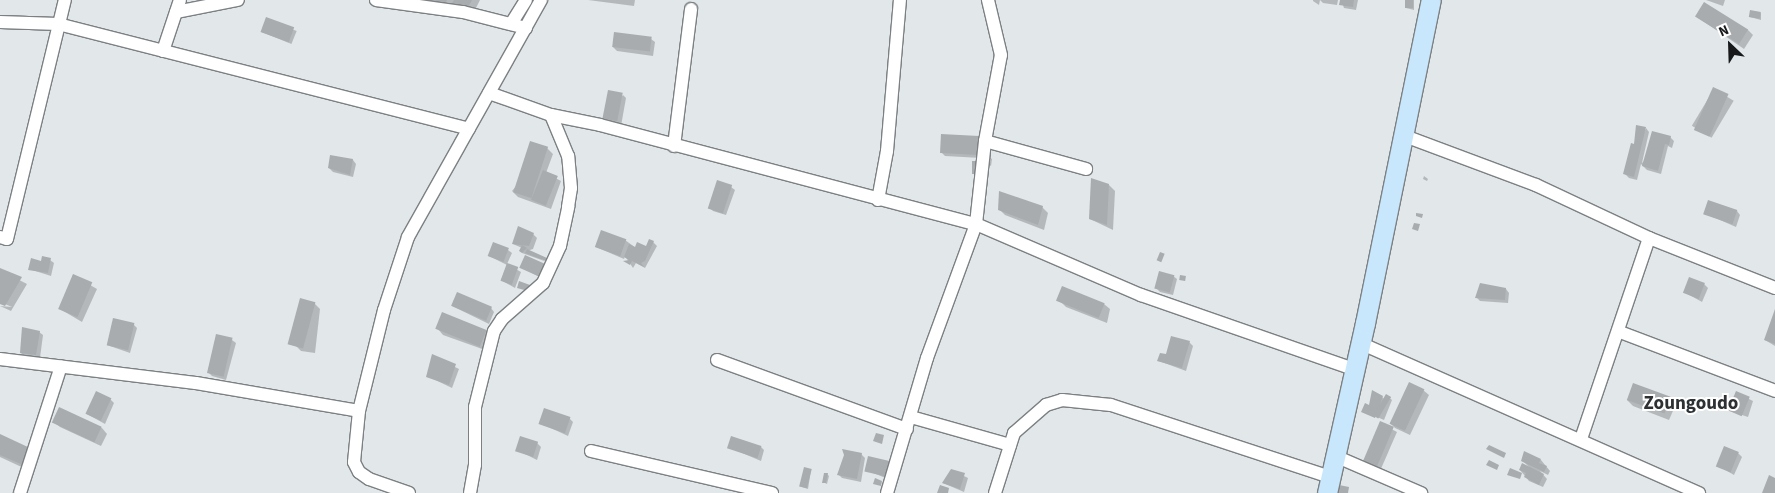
<!DOCTYPE html>
<style>
body{margin:0}
#map{position:relative;width:1775px;height:493px;overflow:hidden;background:#e2e7ea;font-family:"Source Sans 3",sans-serif}
div>[style]{position:absolute}
.shadow>*{inset:0;background:#0003;transform-origin:0 0}
.building>*{inset:0;background:#a8acaf;transform-origin:0 0}
.roads{filter:drop-shadow(1px 0 #7c8083) drop-shadow(-1px 0 #7c8083) drop-shadow(0 1px #7c8083) drop-shadow(0 -1px #7c8083)}
.street>*{height:12px;margin:-6px;padding:0 6px;transform-origin:6px;border-radius:6px;background:#fff}
.secondary>*{height:19px;margin:-9.5px;padding:0 9.5px;transform-origin:9.5px;border-radius:9.5px;background:#c8e7fc}
span{translate:-50% -50%;white-space:nowrap;text-align:center;line-height:1.15;-webkit-text-stroke:4px #fff;paint-order:stroke}
.neighbourhood-label{font-size:19px;color:#2e3133;font-weight:700}
.north{position:absolute;left:1705px;top:20px;width:50px;height:50px;-webkit-text-stroke:4px #fff;paint-order:stroke;rotate:336deg;font-size:14px;font-weight:700;line-height:20px;text-align:center;color:#17191a}
.north::after{content:'';display:block;margin:auto;width:18px;height:22px;background:#17191a;clip-path:polygon(50% 0,100% 100%,50% 72%,0 100%)}
</style>
<div id="map">
<div class="shadow">
<div style="clip-path:polygon(430px 0,480px 0,473px 14px)"></div>
<div style="clip-path:polygon(588px 0,635px 0,634px 6px)"></div>
<div style="clip-path:polygon(1320px 0,1319px 5px,1313px 1px,1313px 0)"></div>
<div style="clip-path:polygon(1320px 0,1338px 0,1337px 5px,1323px 3px)"></div>
<div style="clip-path:polygon(1341px 0,1358px 0,1356px 10px,1344px 8px)"></div>
<div style="clip-path:polygon(1406px 0,1414px 0,1414px 10px,1406px 8px)"></div>
<div style="clip-path:polygon(1706px 0,1725px 0,1723px 6px)"></div>
<div style="clip-path:polygon(1761px 13px,1761px 20px,1750px 17px)"></div>
<div style="clip-path:polygon(1697px 17px,1748px 30px,1753px 35px,1744px 49px)"></div>
<div style="left:267px;top:19px;width:32px;height:14px;rotate:22deg"></div>
<div style="clip-path:polygon(651px 39px,655px 42px,653px 56px,617px 51px,613px 47px)"></div>
<div style="left:1714px;top:89px;width:23px;height:43px;rotate:31deg"></div>
<div style="clip-path:polygon(623px 95px,626px 98px,621px 126px,604px 118px)"></div>
<div style="clip-path:polygon(1646px 128px,1649px 132px,1642px 163px,1670px 137px,1674px 141px,1672px 148px,1668px 146px,1661px 174px,1647px 170px,1641px 164px,1637px 180px,1629px 178px,1625px 174px)"></div>
<div style="clip-path:polygon(979px 138px,982px 141px,981px 158px,945px 156px,941px 152px)"></div>
<div style="clip-path:polygon(547px 148px,553px 154px,546px 173px,561px 181px,551px 209px,518px 197px,512px 191px)"></div>
<div style="clip-path:polygon(331px 156px,353px 160px,356px 164px,353px 177px,333px 172px,329px 168px)"></div>
<div style="clip-path:polygon(989px 157px,992px 159px,991px 166px,988px 164px)"></div>
<div style="clip-path:polygon(1424px 176px,1428px 179px,1427px 181px,1423px 179px)"></div>
<div style="clip-path:polygon(1109px 185px,1115px 191px,1113px 230px,1090px 219px)"></div>
<div style="clip-path:polygon(731px 187px,735px 190px,726px 215px,713px 211px,709px 207px)"></div>
<div style="clip-path:polygon(1042px 207px,1048px 213px,1044px 230px,1005px 215px,999px 209px)"></div>
<div style="clip-path:polygon(1737px 211px,1740px 215px,1736px 227px,1704px 213px)"></div>
<div style="clip-path:polygon(533px 234px,537px 238px,533px 249px,527px 251px,547px 262px,522px 253px,522px 248px,513px 244px)"></div>
<div style="clip-path:polygon(625px 240px,636px 248px,647px 248px,653px 242px,657px 246px,645px 268px,636px 263px,633px 268px,625px 256px,624px 259px,596px 247px)"></div>
<div style="clip-path:polygon(508px 250px,512px 253px,507px 264px,521px 272px,515px 288px,501px 280px,507px 265px,489px 256px)"></div>
<div style="clip-path:polygon(50px 260px,54px 263px,51px 276px,29px 269px)"></div>
<div style="clip-path:polygon(521px 267px,550px 269px,545px 280px)"></div>
<div style="clip-path:polygon(0 270px,27px 284px,11px 311px,0 306px,12px 307px,0 302px)"></div>
<div style="clip-path:polygon(73px 275px,97px 289px,82px 322px,60px 309px)"></div>
<div style="clip-path:polygon(1173px 276px,1177px 279px,1173px 295px,1160px 292px,1157px 289px)"></div>
<div style="clip-path:polygon(1704px 284px,1708px 288px,1702px 302px,1684px 292px)"></div>
<div style="clip-path:polygon(1506px 289px,1509px 293px,1508px 303px,1480px 301px,1477px 298px)"></div>
<div style="clip-path:polygon(1061px 302px,1104px 304px,1110px 309px,1107px 323px,1066px 307px)"></div>
<div style="clip-path:polygon(314px 303px,320px 309px,315px 353px,301px 351px,295px 345px)"></div>
<div style="clip-path:polygon(452px 306px,491px 308px,494px 312px,489px 324px)"></div>
<div style="clip-path:polygon(1775px 312px,1775px 346px,1765px 340px)"></div>
<div style="clip-path:polygon(443px 314px,486px 331px,491px 337px,485px 350px,443px 335px,438px 329px)"></div>
<div style="clip-path:polygon(133px 324px,137px 328px,130px 353px,107px 345px)"></div>
<div style="clip-path:polygon(39px 332px,43px 335px,40px 358px,25px 357px,21px 353px)"></div>
<div style="clip-path:polygon(232px 340px,236px 343px,226px 380px,212px 376px,208px 372px)"></div>
<div style="clip-path:polygon(1189px 342px,1193px 346px,1186px 371px,1159px 361px)"></div>
<div style="clip-path:polygon(433px 356px,459px 369px,452px 388px,427px 376px)"></div>
<div style="clip-path:polygon(1423px 390px,1429px 395px,1410px 435px,1395px 428px,1390px 423px)"></div>
<div style="clip-path:polygon(1737px 393px,1753px 401px,1748px 417px,1730px 411px)"></div>
<div style="clip-path:polygon(1387px 396px,1392px 400px,1384px 420px,1363px 411px,1382px 397px,1385px 400px)"></div>
<div style="clip-path:polygon(1670px 398px,1676px 404px,1669px 420px,1633px 406px,1627px 400px)"></div>
<div style="clip-path:polygon(110px 399px,114px 403px,105px 424px,87px 414px)"></div>
<div style="clip-path:polygon(60px 409px,102px 428px,107px 434px,101px 446px,60px 427px,54px 422px)"></div>
<div style="clip-path:polygon(569px 418px,573px 422px,568px 436px,540px 423px)"></div>
<div style="clip-path:polygon(1380px 423px,1397px 432px,1380px 471px,1367px 465px)"></div>
<div style="clip-path:polygon(0 435px,28px 470px,0 457px)"></div>
<div style="clip-path:polygon(537px 443px,541px 447px,537px 460px,517px 450px)"></div>
<div style="clip-path:polygon(728px 447px,761px 447px,764px 450px,761px 461px)"></div>
<div style="clip-path:polygon(1738px 453px,1742px 457px,1734px 475px,1717px 465px)"></div>
<div style="clip-path:polygon(861px 454px,865px 458px,861px 482px,842px 478px,839px 475px,845px 455px)"></div>
<div style="clip-path:polygon(1541px 460px,1550px 471px,1548px 475px,1540px 471px,1547px 479px,1543px 487px,1529px 481px,1520px 470px,1530px 468px,1523px 461px)"></div>
<div style="clip-path:polygon(888px 462px,892px 466px,888px 479px,866px 470px)"></div>
<div style="clip-path:polygon(811px 470px,808px 489px,802px 487px,800px 486px)"></div>
<div style="clip-path:polygon(952px 470px,968px 478px,964px 492px,943px 483px)"></div>
<div style="clip-path:polygon(827px 474px,829px 476px,827px 484px,823px 482px)"></div>
</div>
<div class="building">
<div style="clip-path:polygon(428px 0,447px 0,444px 5px)"></div>
<div style="clip-path:polygon(454px 0,472px 0,467px 9px,451px 5px)"></div>
<div style="clip-path:polygon(1340px 0,1354px 0,1353px 7px,1339px 5px)"></div>
<div style="left:1405px;top:0;width:8px;height:8px"></div>
<div style="left:1704px;top:2px;width:52px;height:17px;rotate:32deg"></div>
<div style="left:1750px;top:10px;width:11px;height:7px;rotate:10deg"></div>
<div style="left:266px;top:17px;width:30px;height:16px;rotate:20deg"></div>
<div style="left:614px;top:32px;width:38px;height:15px;rotate:7deg"></div>
<div style="left:1713px;top:87px;width:17px;height:47px;rotate:24deg"></div>
<div style="left:608px;top:90px;width:15px;height:29px;rotate:11deg"></div>
<div style="clip-path:polygon(1636px 125px,1646px 127px,1634px 177px,1623px 174px,1631px 143px,1634px 144px)"></div>
<div style="clip-path:polygon(1652px 131px,1671px 136px,1669px 145px,1665px 144px,1658px 171px,1642px 166px)"></div>
<div style="left:941px;top:134px;width:38px;height:19px;rotate:3deg"></div>
<div style="left:530px;top:141px;width:19px;height:54px;rotate:18deg"></div>
<div style="clip-path:polygon(330px 155px,353px 159px,350px 175px,328px 168px)"></div>
<div style="left:972px;top:161px;width:6px;height:13px"></div>
<div style="left:543px;top:170px;width:16px;height:32px;rotate:22deg"></div>
<div style="clip-path:polygon(1091px 178px,1109px 184px,1107px 225px,1089px 219px)"></div>
<div style="left:717px;top:180px;width:16px;height:30px;rotate:18deg"></div>
<div style="clip-path:polygon(999px 191px,1043px 206px,1038px 225px,998px 210px)"></div>
<div style="left:1708px;top:200px;width:31px;height:15px;rotate:19deg"></div>
<div style="clip-path:polygon(1416px 213px,1423px 214px,1422px 218px,1416px 216px)"></div>
<div style="clip-path:polygon(1414px 223px,1420px 224px,1418px 231px,1412px 229px)"></div>
<div style="clip-path:polygon(518px 226px,534px 233px,529px 246px,512px 244px)"></div>
<div style="left:601px;top:230px;width:27px;height:18px;rotate:20deg"></div>
<div style="clip-path:polygon(649px 239px,654px 241px,645px 261px,641px 263px,644px 267px,632px 261px,630px 265px,623px 261px,629px 260px,624px 257px,629px 244px,635px 247px,637px 242px,646px 246px)"></div>
<div style="left:493px;top:242px;width:17px;height:15px;rotate:21deg"></div>
<div style="clip-path:polygon(522px 245px,527px 248px,522px 253px,519px 251px)"></div>
<div style="clip-path:polygon(527px 249px,547px 258px,546px 261px,525px 253px)"></div>
<div style="left:1160px;top:252px;width:5px;height:9px;rotate:22deg"></div>
<div style="left:525px;top:255px;width:24px;height:14px;rotate:24deg"></div>
<div style="clip-path:polygon(42px 256px,51px 258px,48px 273px,28px 270px,31px 258px,41px 261px)"></div>
<div style="left:507px;top:263px;width:12px;height:19px;rotate:20deg"></div>
<div style="clip-path:polygon(0 268px,22px 277px,5px 306px,0 304px)"></div>
<div style="left:1159px;top:271px;width:16px;height:18px;rotate:15deg"></div>
<div style="left:73px;top:274px;width:21px;height:38px;rotate:23deg"></div>
<div style="left:1180px;top:275px;width:6px;height:5px;rotate:9deg"></div>
<div style="left:1689px;top:277px;width:17px;height:17px;rotate:21deg"></div>
<div style="clip-path:polygon(519px 281px,530px 285px,528px 291px,517px 288px)"></div>
<div style="clip-path:polygon(1480px 283px,1506px 288px,1505px 300px,1475px 298px)"></div>
<div style="left:1062px;top:286px;width:46px;height:16px;rotate:22deg"></div>
<div style="left:457px;top:292px;width:38px;height:15px;rotate:23deg"></div>
<div style="left:300px;top:298px;width:16px;height:48px;rotate:15deg"></div>
<div style="clip-path:polygon(1775px 309px,1775px 344px,1764px 340px)"></div>
<div style="left:442px;top:312px;width:48px;height:18px;rotate:22deg"></div>
<div style="left:113px;top:318px;width:22px;height:28px;rotate:13deg"></div>
<div style="clip-path:polygon(22px 327px,40px 331px,36px 355px,20px 353px)"></div>
<div style="left:216px;top:334px;width:17px;height:40px;rotate:13deg"></div>
<div style="clip-path:polygon(1171px 336px,1190px 341px,1182px 368px,1157px 361px,1160px 353px,1166px 354px)"></div>
<div style="clip-path:polygon(432px 354px,456px 364px,449px 385px,426px 377px)"></div>
<div style="left:1409px;top:382px;width:17px;height:46px;rotate:25deg"></div>
<div style="left:1633px;top:383px;width:40px;height:18px;rotate:20deg"></div>
<div style="clip-path:polygon(1372px 390px,1383px 396px,1375px 418px,1361px 412px,1365px 403px,1369px 405px)"></div>
<div style="left:96px;top:391px;width:17px;height:25px;rotate:25deg"></div>
<div style="left:1736px;top:391px;width:15px;height:21px;rotate:23deg"></div>
<div style="left:1386px;top:394px;width:6px;height:25px;rotate:31deg"></div>
<div style="left:59px;top:407px;width:47px;height:17px;rotate:25deg"></div>
<div style="left:544px;top:408px;width:28px;height:17px;rotate:19deg"></div>
<div style="left:1380px;top:421px;width:15px;height:45px;rotate:23deg"></div>
<div style="clip-path:polygon(876px 433px,884px 435px,882px 444px,873px 441px)"></div>
<div style="clip-path:polygon(0 434px,30px 448px,23px 465px,0 455px)"></div>
<div style="left:520px;top:436px;width:19px;height:16px;rotate:18deg"></div>
<div style="left:731px;top:436px;width:32px;height:13px;rotate:18deg"></div>
<div style="clip-path:polygon(1489px 445px,1506px 453px,1504px 458px,1486px 449px)"></div>
<div style="left:1724px;top:446px;width:16px;height:22px;rotate:22deg"></div>
<div style="clip-path:polygon(842px 449px,862px 453px,857px 479px,837px 475px,844px 455px)"></div>
<div style="clip-path:polygon(1524px 451px,1541px 459px,1539px 463px,1547px 466px,1544px 472px,1521px 461px)"></div>
<div style="left:868px;top:456px;width:22px;height:16px;rotate:13deg"></div>
<div style="clip-path:polygon(1489px 460px,1499px 465px,1497px 470px,1486px 465px)"></div>
<div style="clip-path:polygon(1522px 463px,1544px 474px,1539px 485px,1524px 477px,1526px 473px,1519px 470px)"></div>
<div style="left:804px;top:467px;width:8px;height:20px;rotate:14deg"></div>
<div style="clip-path:polygon(1510px 468px,1522px 473px,1520px 479px,1507px 475px)"></div>
<div style="clip-path:polygon(951px 469px,965px 473px,960px 489px,942px 483px)"></div>
<div style="clip-path:polygon(824px 473px,828px 473px,826px 483px,822px 483px)"></div>
<div style="clip-path:polygon(1769px 475px,1775px 478px,1775px 493px,1762px 493px)"></div>
<div style="clip-path:polygon(875px 478px,882px 481px,881px 486px,873px 484px)"></div>
<div style="clip-path:polygon(940px 485px,949px 488px,948px 493px,937px 493px)"></div>
<div style="clip-path:polygon(1339px 485px,1349px 487px,1348px 493px,1338px 493px)"></div>
</div>
<div class="roads">
<div class="street">
<div style="left:376px;top:0;width:88px;rotate:7.9deg"></div>
<div style="left:463px;top:12px;width:65px;rotate:14.3deg"></div>
<div style="left:176px;top:12px;width:63px;rotate:-11deg"></div>
<div style="left:0;top:22px;width:58px;rotate:2deg"></div>
<div style="left:58px;top:24px;width:424px;rotate:14.3deg"></div>
<div style="left:511px;top:24px;width:28px;rotate:-58deg"></div>
<div style="left:163px;top:51px;width:54px;rotate:-71.6deg"></div>
<div style="left:489px;top:93px;width:66px;rotate:19.5deg"></div>
<div style="left:551px;top:115px;width:50px;rotate:11.5deg"></div>
<div style="left:600px;top:125px;width:389px;rotate:14.8deg"></div>
<div style="left:976px;top:224px;width:180px;rotate:23.3deg"></div>
<div style="left:1141px;top:295px;width:225px;rotate:19.2deg"></div>
<div style="left:1402px;top:135px;width:143px;rotate:20.5deg"></div>
<div style="left:1536px;top:185px;width:125px;rotate:25.1deg"></div>
<div style="left:1649px;top:238px;width:136px;rotate:21.6deg"></div>
<div style="left:985px;top:141px;width:105px;rotate:15.5deg"></div>
<div style="left:674px;top:146px;width:138px;rotate:-82.9deg"></div>
<div style="left:878px;top:200px;width:50px;rotate:-79.6deg"></div>
<div style="left:887px;top:151px;width:152px;rotate:-85.1deg"></div>
<div style="left:0;top:237px;width:7px;rotate:16deg"></div>
<div style="left:7px;top:239px;width:246px;rotate:-76.4deg"></div>
<div style="left:1620px;top:332px;width:166px;rotate:20.8deg"></div>
<div style="left:1360px;top:343px;width:371px;rotate:23.9deg"></div>
<div style="left:0;top:359px;width:197px;rotate:7deg"></div>
<div style="left:196px;top:383px;width:165px;rotate:9.7deg"></div>
<div style="left:717px;top:360px;width:202px;rotate:20deg"></div>
<div style="left:911px;top:417px;width:103px;rotate:15.8deg"></div>
<div style="left:1581px;top:439px;width:212px;rotate:-71.3deg"></div>
<div style="left:591px;top:451px;width:186px;rotate:13.1deg"></div>
<div style="left:1335px;top:456px;width:94px;rotate:23.3deg"></div>
<div style="left:20px;top:493px;width:133px;rotate:-72.1deg"></div>
<div style="left:409px;top:493px;width:42px;rotate:-160.7deg"></div>
<div style="left:369px;top:479px;width:12px;rotate:-145deg"></div>
<div style="left:359px;top:472px;width:11px;rotate:-117deg"></div>
<div style="left:354px;top:462px;width:51px;rotate:-84.4deg"></div>
<div style="left:359px;top:411px;width:104px;rotate:-76.1deg"></div>
<div style="left:384px;top:310px;width:77px;rotate:-71.8deg"></div>
<div style="left:408px;top:237px;width:272px;rotate:-60.7deg"></div>
<div style="left:470px;top:493px;width:28px;rotate:-80deg"></div>
<div style="left:475px;top:465px;width:58px;rotate:-90deg"></div>
<div style="left:475px;top:407px;width:78px;rotate:-76deg"></div>
<div style="left:494px;top:331px;width:14px;rotate:-56deg"></div>
<div style="left:502px;top:319px;width:55px;rotate:-41.3deg"></div>
<div style="left:543px;top:283px;width:41px;rotate:-65.3deg"></div>
<div style="left:560px;top:246px;width:40px;rotate:-78deg"></div>
<div style="left:568px;top:207px;width:19px;rotate:-81deg"></div>
<div style="left:571px;top:188px;width:32px;rotate:-95deg"></div>
<div style="left:568px;top:156px;width:44px;rotate:-112.5deg"></div>
<div style="left:887px;top:493px;width:141px;rotate:-73.5deg"></div>
<div style="left:927px;top:358px;width:143px;rotate:-69.9deg"></div>
<div style="left:976px;top:224px;width:83px;rotate:-83.8deg"></div>
<div style="left:985px;top:141px;width:87px;rotate:-79.5deg"></div>
<div style="left:1001px;top:55px;width:57px;rotate:-103.3deg"></div>
<div style="left:995px;top:493px;width:63px;rotate:-72.4deg"></div>
<div style="left:1014px;top:433px;width:43px;rotate:-41.2deg"></div>
<div style="left:1046px;top:405px;width:17px;rotate:-17deg"></div>
<div style="left:1062px;top:400px;width:49px;rotate:5.8deg"></div>
<div style="left:1111px;top:405px;width:231px;rotate:18.2deg"></div>
</div>
<div class="secondary">
<div style="left:1327px;top:493px;width:174px;rotate:-77.4deg"></div>
<div style="left:1365px;top:323px;width:330px;rotate:-78.5deg"></div>
</div>
</div>
<div class="neighbourhood-label">
<span style="left:1691px;top:404px">Zoungoudo</span>
</div>
<div class="north">N</div>
</div>
